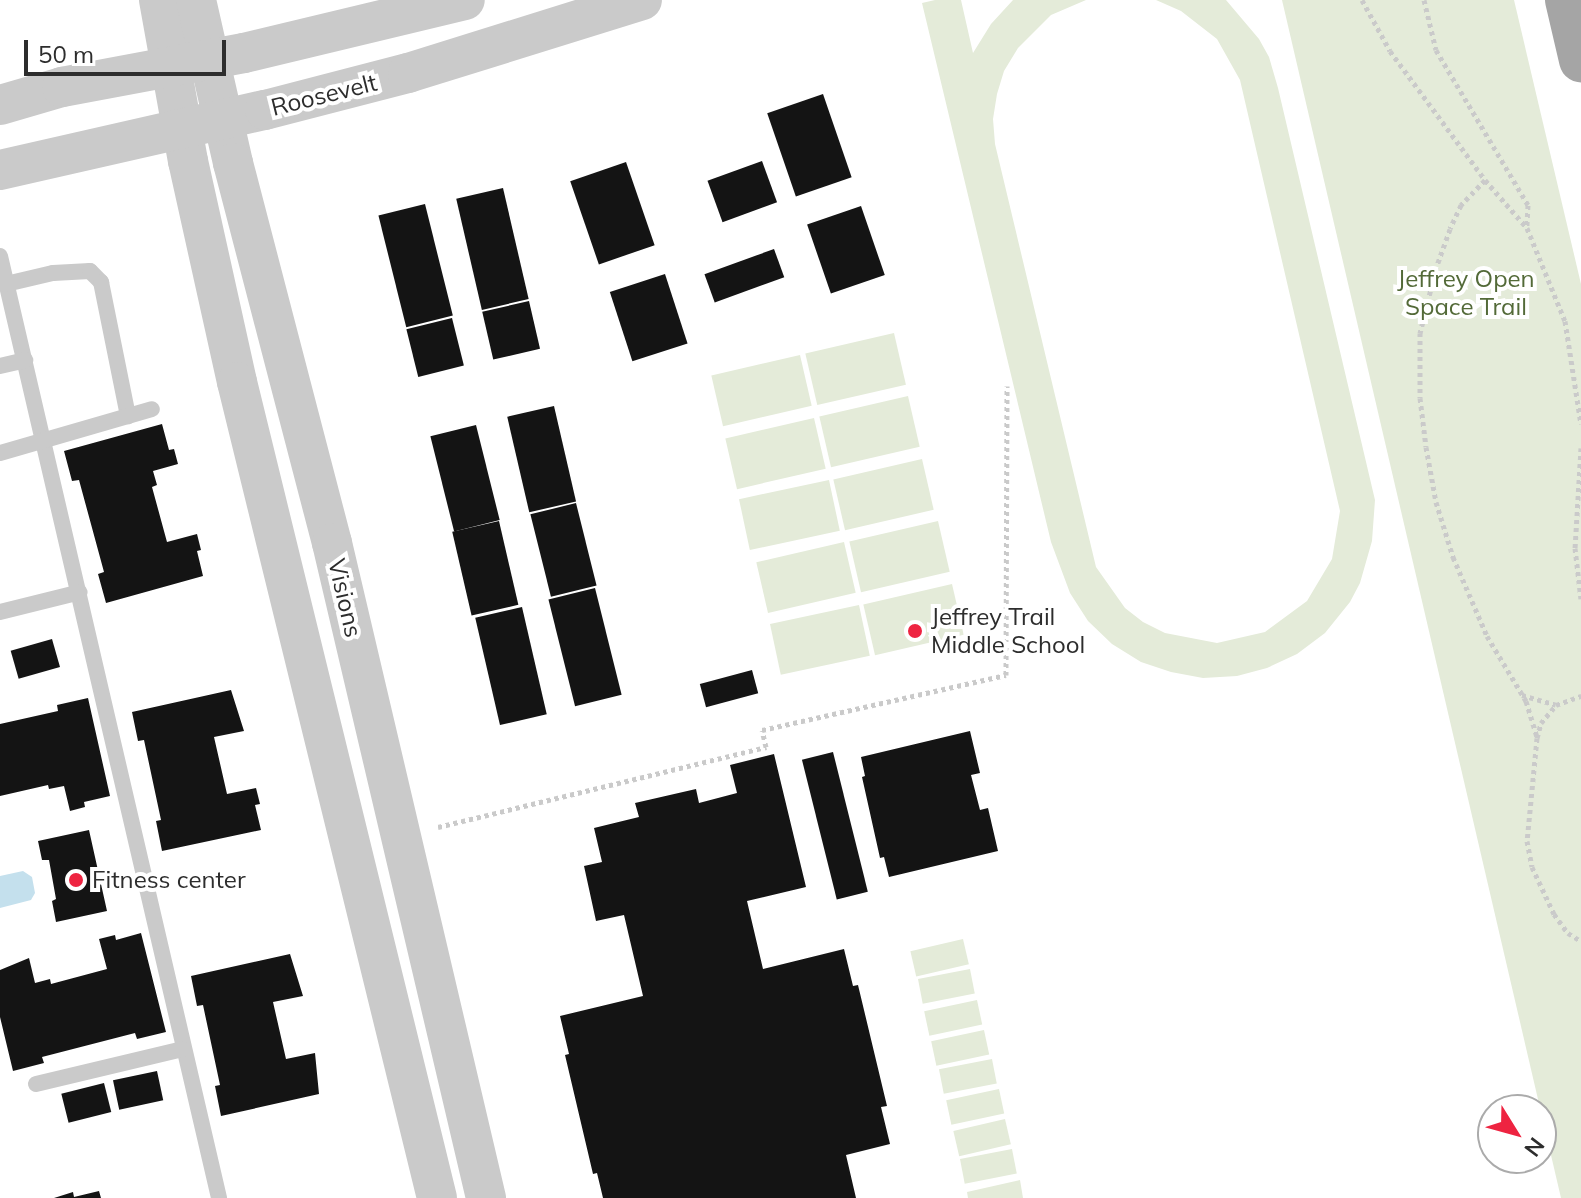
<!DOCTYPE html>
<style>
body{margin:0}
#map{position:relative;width:1581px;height:1198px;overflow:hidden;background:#fff;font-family:Mulish,sans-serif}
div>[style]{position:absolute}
.green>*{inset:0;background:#e4ebd9;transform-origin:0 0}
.water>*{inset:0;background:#c4e0ed}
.building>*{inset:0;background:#141414;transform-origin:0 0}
.path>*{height:5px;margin-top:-2.5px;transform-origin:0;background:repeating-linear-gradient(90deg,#cacaca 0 4px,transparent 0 8px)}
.service>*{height:16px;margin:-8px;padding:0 8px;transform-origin:8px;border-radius:8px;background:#cacaca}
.tertiary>*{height:40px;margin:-20px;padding:0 20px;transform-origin:20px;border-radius:20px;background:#cacaca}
.primary>*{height:44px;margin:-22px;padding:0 22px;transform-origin:22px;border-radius:22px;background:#a5a5a5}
.dots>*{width:22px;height:22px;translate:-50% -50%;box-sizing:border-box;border:4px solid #fff;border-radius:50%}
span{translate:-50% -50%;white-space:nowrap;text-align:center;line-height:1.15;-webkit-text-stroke:8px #fff;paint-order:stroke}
.street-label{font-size:24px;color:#2d2d2d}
.park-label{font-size:24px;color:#536a38}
.poi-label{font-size:24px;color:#2d2d2d}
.left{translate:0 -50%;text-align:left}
.north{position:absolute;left:1477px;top:1094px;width:80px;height:80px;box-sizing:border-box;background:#fff;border:2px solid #ababab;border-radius:50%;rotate:127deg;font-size:22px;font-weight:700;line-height:32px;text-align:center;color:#2d2d2d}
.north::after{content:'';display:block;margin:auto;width:28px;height:36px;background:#ee2441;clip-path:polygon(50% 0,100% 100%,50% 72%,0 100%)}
.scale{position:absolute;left:24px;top:40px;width:202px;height:36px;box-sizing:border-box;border:4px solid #2d2d2d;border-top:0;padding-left:10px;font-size:24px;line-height:28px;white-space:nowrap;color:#2d2d2d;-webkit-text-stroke:6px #fff;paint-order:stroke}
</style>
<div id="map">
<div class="green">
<div style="clip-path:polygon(935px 0,961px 0,973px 53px,991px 24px,1013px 0,1086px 0,1051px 15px,1018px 48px,1004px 71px,997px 94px,993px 119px,995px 144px,1096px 567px,1125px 608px,1143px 622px,1165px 633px,1217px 643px,1265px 632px,1307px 601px,1332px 559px,1340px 511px,1240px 80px,1217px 39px,1181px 11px,1156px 0,1226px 0,1259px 39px,1269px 57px,1278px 88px,1375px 500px,1372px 541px,1360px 583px,1350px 602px,1325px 633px,1297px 654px,1267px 668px,1237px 676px,1203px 678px,1171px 672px,1141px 662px,1112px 644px,1088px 621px,1070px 593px,1051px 542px,922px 3px)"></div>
<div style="clip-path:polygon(1282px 0,1514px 0,1581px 284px,1581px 1198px,1561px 1198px)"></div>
<div style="left:894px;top:333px;width:53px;height:91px;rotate:77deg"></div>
<div style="left:800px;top:355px;width:52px;height:91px;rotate:77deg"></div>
<div style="left:908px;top:396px;width:52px;height:91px;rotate:77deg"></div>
<div style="left:814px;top:418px;width:52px;height:91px;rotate:77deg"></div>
<div style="left:922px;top:459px;width:52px;height:91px;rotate:77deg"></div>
<div style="left:829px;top:480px;width:52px;height:92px;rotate:78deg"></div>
<div style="left:938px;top:521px;width:52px;height:91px;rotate:77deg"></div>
<div style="left:844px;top:542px;width:52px;height:90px;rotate:77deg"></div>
<div style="left:952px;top:584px;width:52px;height:91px;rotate:77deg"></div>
<div style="left:859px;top:605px;width:52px;height:91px;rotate:78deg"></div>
<div style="left:963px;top:939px;width:26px;height:54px;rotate:77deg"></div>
<div style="left:970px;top:969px;width:25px;height:53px;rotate:79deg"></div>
<div style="left:977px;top:1000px;width:25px;height:54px;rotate:78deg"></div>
<div style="left:984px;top:1030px;width:25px;height:54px;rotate:78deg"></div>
<div style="left:992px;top:1059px;width:25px;height:54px;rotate:79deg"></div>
<div style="left:999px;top:1089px;width:25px;height:54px;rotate:78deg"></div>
<div style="left:1005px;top:1119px;width:26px;height:53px;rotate:77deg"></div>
<div style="left:1012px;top:1149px;width:25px;height:53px;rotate:79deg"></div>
<div style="clip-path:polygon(1020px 1180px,1023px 1198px,968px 1198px,967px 1192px)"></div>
</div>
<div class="water">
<div style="clip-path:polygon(23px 871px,32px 877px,35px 893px,31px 900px,0 908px,0 876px)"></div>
</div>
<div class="building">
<div style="left:823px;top:94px;width:88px;height:59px;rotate:71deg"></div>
<div style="left:762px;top:161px;width:44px;height:58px;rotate:70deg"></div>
<div style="left:626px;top:162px;width:88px;height:59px;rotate:71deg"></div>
<div style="left:503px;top:188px;width:114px;height:48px;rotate:77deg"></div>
<div style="left:425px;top:204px;width:115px;height:48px;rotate:76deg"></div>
<div style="left:861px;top:206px;width:73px;height:57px;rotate:71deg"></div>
<div style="left:774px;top:249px;width:30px;height:74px;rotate:70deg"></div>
<div style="left:665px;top:274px;width:73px;height:58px;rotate:72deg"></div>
<div style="left:529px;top:301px;width:49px;height:48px;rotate:77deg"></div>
<div style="left:452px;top:318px;width:49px;height:47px;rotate:76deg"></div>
<div style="left:554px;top:406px;width:98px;height:48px;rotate:77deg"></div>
<div style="clip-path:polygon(162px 424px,169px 450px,174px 449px,178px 464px,153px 471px,157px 485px,152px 487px,167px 542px,197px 534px,201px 550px,197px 551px,203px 576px,106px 603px,98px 574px,104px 572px,79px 480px,72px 481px,64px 451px)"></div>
<div style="left:476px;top:425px;width:98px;height:47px;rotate:76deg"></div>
<div style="left:576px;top:503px;width:85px;height:47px;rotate:76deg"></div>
<div style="left:499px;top:521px;width:86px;height:48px;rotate:77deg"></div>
<div style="left:595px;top:588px;width:110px;height:48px;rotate:76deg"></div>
<div style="left:522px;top:607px;width:110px;height:48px;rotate:77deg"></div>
<div style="left:52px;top:639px;width:29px;height:43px;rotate:74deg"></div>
<div style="left:752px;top:670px;width:24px;height:54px;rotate:75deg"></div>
<div style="clip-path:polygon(231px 690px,244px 731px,214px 737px,227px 794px,256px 788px,260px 804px,255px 805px,261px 830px,162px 851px,156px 821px,161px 820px,144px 740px,138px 741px,132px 712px)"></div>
<div style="clip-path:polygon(88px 698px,110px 796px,84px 802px,85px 807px,70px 811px,64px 786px,49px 789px,48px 785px,0 796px,0 724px,58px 711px,57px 705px)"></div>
<div style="clip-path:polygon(970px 731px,980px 773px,971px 775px,980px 810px,988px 808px,998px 851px,889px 877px,884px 857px,880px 858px,862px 777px,865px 776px,861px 757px)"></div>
<div style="left:833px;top:752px;width:144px;height:32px;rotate:76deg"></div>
<div style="clip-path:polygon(774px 754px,806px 887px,747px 901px,763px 969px,844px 949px,853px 986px,858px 985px,887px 1106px,881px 1107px,890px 1144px,846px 1155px,856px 1198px,603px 1198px,597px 1173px,593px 1174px,565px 1055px,569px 1054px,560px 1016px,643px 996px,624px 915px,596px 921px,584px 866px,602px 862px,594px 828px,639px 817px,635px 803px,696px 789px,699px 803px,737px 793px,730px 765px)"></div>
<div style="clip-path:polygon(89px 830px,107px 911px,56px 922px,52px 901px,56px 899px,49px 860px,42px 860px,38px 841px)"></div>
<div style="clip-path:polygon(141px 933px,166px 1032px,137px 1039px,135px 1033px,42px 1057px,44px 1063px,13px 1071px,0 1017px,0 970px,29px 958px,35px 983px,50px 979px,51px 984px,107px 969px,99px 939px,115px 935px,116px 940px)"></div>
<div style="clip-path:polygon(290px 954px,303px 996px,273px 1002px,286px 1059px,315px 1053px,319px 1094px,221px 1116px,215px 1086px,220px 1085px,203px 1005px,197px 1006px,191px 976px)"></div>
<div style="left:157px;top:1071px;width:30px;height:45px;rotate:78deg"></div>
<div style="left:104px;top:1083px;width:30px;height:44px;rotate:76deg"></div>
<div style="clip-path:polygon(99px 1191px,101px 1198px,54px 1198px,73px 1192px,74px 1197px)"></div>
</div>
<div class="path">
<div style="left:1362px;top:0;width:58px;rotate:61.2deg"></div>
<div style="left:1390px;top:51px;width:160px;rotate:53.6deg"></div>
<div style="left:1485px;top:180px;width:64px;rotate:48.8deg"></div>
<div style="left:1527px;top:228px;width:100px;rotate:67.8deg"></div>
<div style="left:1565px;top:321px;width:104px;rotate:81.2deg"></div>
<div style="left:1424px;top:0;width:51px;rotate:76.5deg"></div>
<div style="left:1436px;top:50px;width:180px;rotate:59.3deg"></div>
<div style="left:1528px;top:205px;width:22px;rotate:93deg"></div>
<div style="left:1485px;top:180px;width:35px;rotate:134deg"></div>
<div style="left:1461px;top:205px;width:26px;rotate:115deg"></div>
<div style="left:1450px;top:229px;width:41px;rotate:109.7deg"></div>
<div style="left:1436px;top:268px;width:67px;rotate:103.8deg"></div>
<div style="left:1420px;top:333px;width:65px;rotate:90deg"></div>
<div style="left:1420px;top:398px;width:49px;rotate:83deg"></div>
<div style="left:1426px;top:447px;width:56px;rotate:79.7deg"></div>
<div style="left:1436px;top:502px;width:58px;rotate:72.8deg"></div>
<div style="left:1453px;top:557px;width:86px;rotate:66.7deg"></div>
<div style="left:1487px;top:636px;width:76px;rotate:59deg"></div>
<div style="left:1526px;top:701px;width:39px;rotate:73deg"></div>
<div style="left:1537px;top:738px;width:103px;rotate:95.5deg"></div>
<div style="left:1527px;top:841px;width:26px;rotate:79deg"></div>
<div style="left:1532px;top:867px;width:52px;rotate:64.9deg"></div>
<div style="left:1554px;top:914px;width:24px;rotate:54deg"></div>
<div style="left:1568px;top:933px;width:15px;rotate:32deg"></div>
<div style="left:1581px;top:448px;width:100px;rotate:93.4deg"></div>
<div style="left:1575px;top:548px;width:51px;rotate:83.3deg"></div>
<div style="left:1522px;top:695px;width:35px;rotate:16deg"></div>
<div style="left:1556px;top:705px;width:27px;rotate:-20deg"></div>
<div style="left:1537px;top:738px;width:16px;rotate:-75deg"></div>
<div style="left:1541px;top:723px;width:23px;rotate:-50deg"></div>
<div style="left:438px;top:827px;width:338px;rotate:-13.7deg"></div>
<div style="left:766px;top:747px;width:17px;rotate:-103deg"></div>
<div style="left:762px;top:730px;width:250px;rotate:-12.7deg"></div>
<div style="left:1006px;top:675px;width:289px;rotate:-89.8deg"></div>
</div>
<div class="service">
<div style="left:0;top:256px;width:967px;rotate:76.91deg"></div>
<div style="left:6px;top:284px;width:48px;rotate:-13.2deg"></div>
<div style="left:53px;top:273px;width:37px;rotate:-3deg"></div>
<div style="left:90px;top:271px;width:16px;rotate:45deg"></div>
<div style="left:101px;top:282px;width:137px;rotate:78.6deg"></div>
<div style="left:0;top:366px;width:26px;rotate:-13deg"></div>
<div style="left:0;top:453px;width:158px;rotate:-16.1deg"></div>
<div style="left:0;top:612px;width:82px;rotate:-14deg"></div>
<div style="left:36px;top:1084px;width:151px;rotate:-13.4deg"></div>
</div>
<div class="tertiary">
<div style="left:159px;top:0;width:164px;rotate:79.8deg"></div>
<div style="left:188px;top:161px;width:226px;rotate:77.5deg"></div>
<div style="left:237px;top:382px;width:840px;rotate:76.23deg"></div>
<div style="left:196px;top:0;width:167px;rotate:77.2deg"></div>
<div style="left:233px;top:163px;width:393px;rotate:75.4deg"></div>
<div style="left:332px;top:543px;width:673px;rotate:76.77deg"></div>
<div style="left:0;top:105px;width:65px;rotate:-16.2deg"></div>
<div style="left:62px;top:87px;width:185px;rotate:-10.6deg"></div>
<div style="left:244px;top:53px;width:227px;rotate:-13.5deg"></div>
<div style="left:0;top:170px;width:272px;rotate:-12.8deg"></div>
<div style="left:265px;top:110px;width:148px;rotate:-14.5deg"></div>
<div style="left:408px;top:73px;width:245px;rotate:-17.3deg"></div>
</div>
<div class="primary">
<div style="left:1567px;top:0;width:62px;rotate:76.9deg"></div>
</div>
<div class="dots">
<div style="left:915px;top:631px;background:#ee2441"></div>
<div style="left:76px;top:880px;background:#ee2441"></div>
</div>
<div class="street-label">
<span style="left:324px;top:95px;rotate:-14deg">Roosevelt</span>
<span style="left:345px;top:598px;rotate:77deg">Visions</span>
</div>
<div class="park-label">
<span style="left:1466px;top:293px">Jeffrey Open<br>Space Trail</span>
</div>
<div class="poi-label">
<span class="left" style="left:931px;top:631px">Jeffrey Trail<br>Middle School</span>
<span class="left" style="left:92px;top:880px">Fitness center</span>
</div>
<div class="north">N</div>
<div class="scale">50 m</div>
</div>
